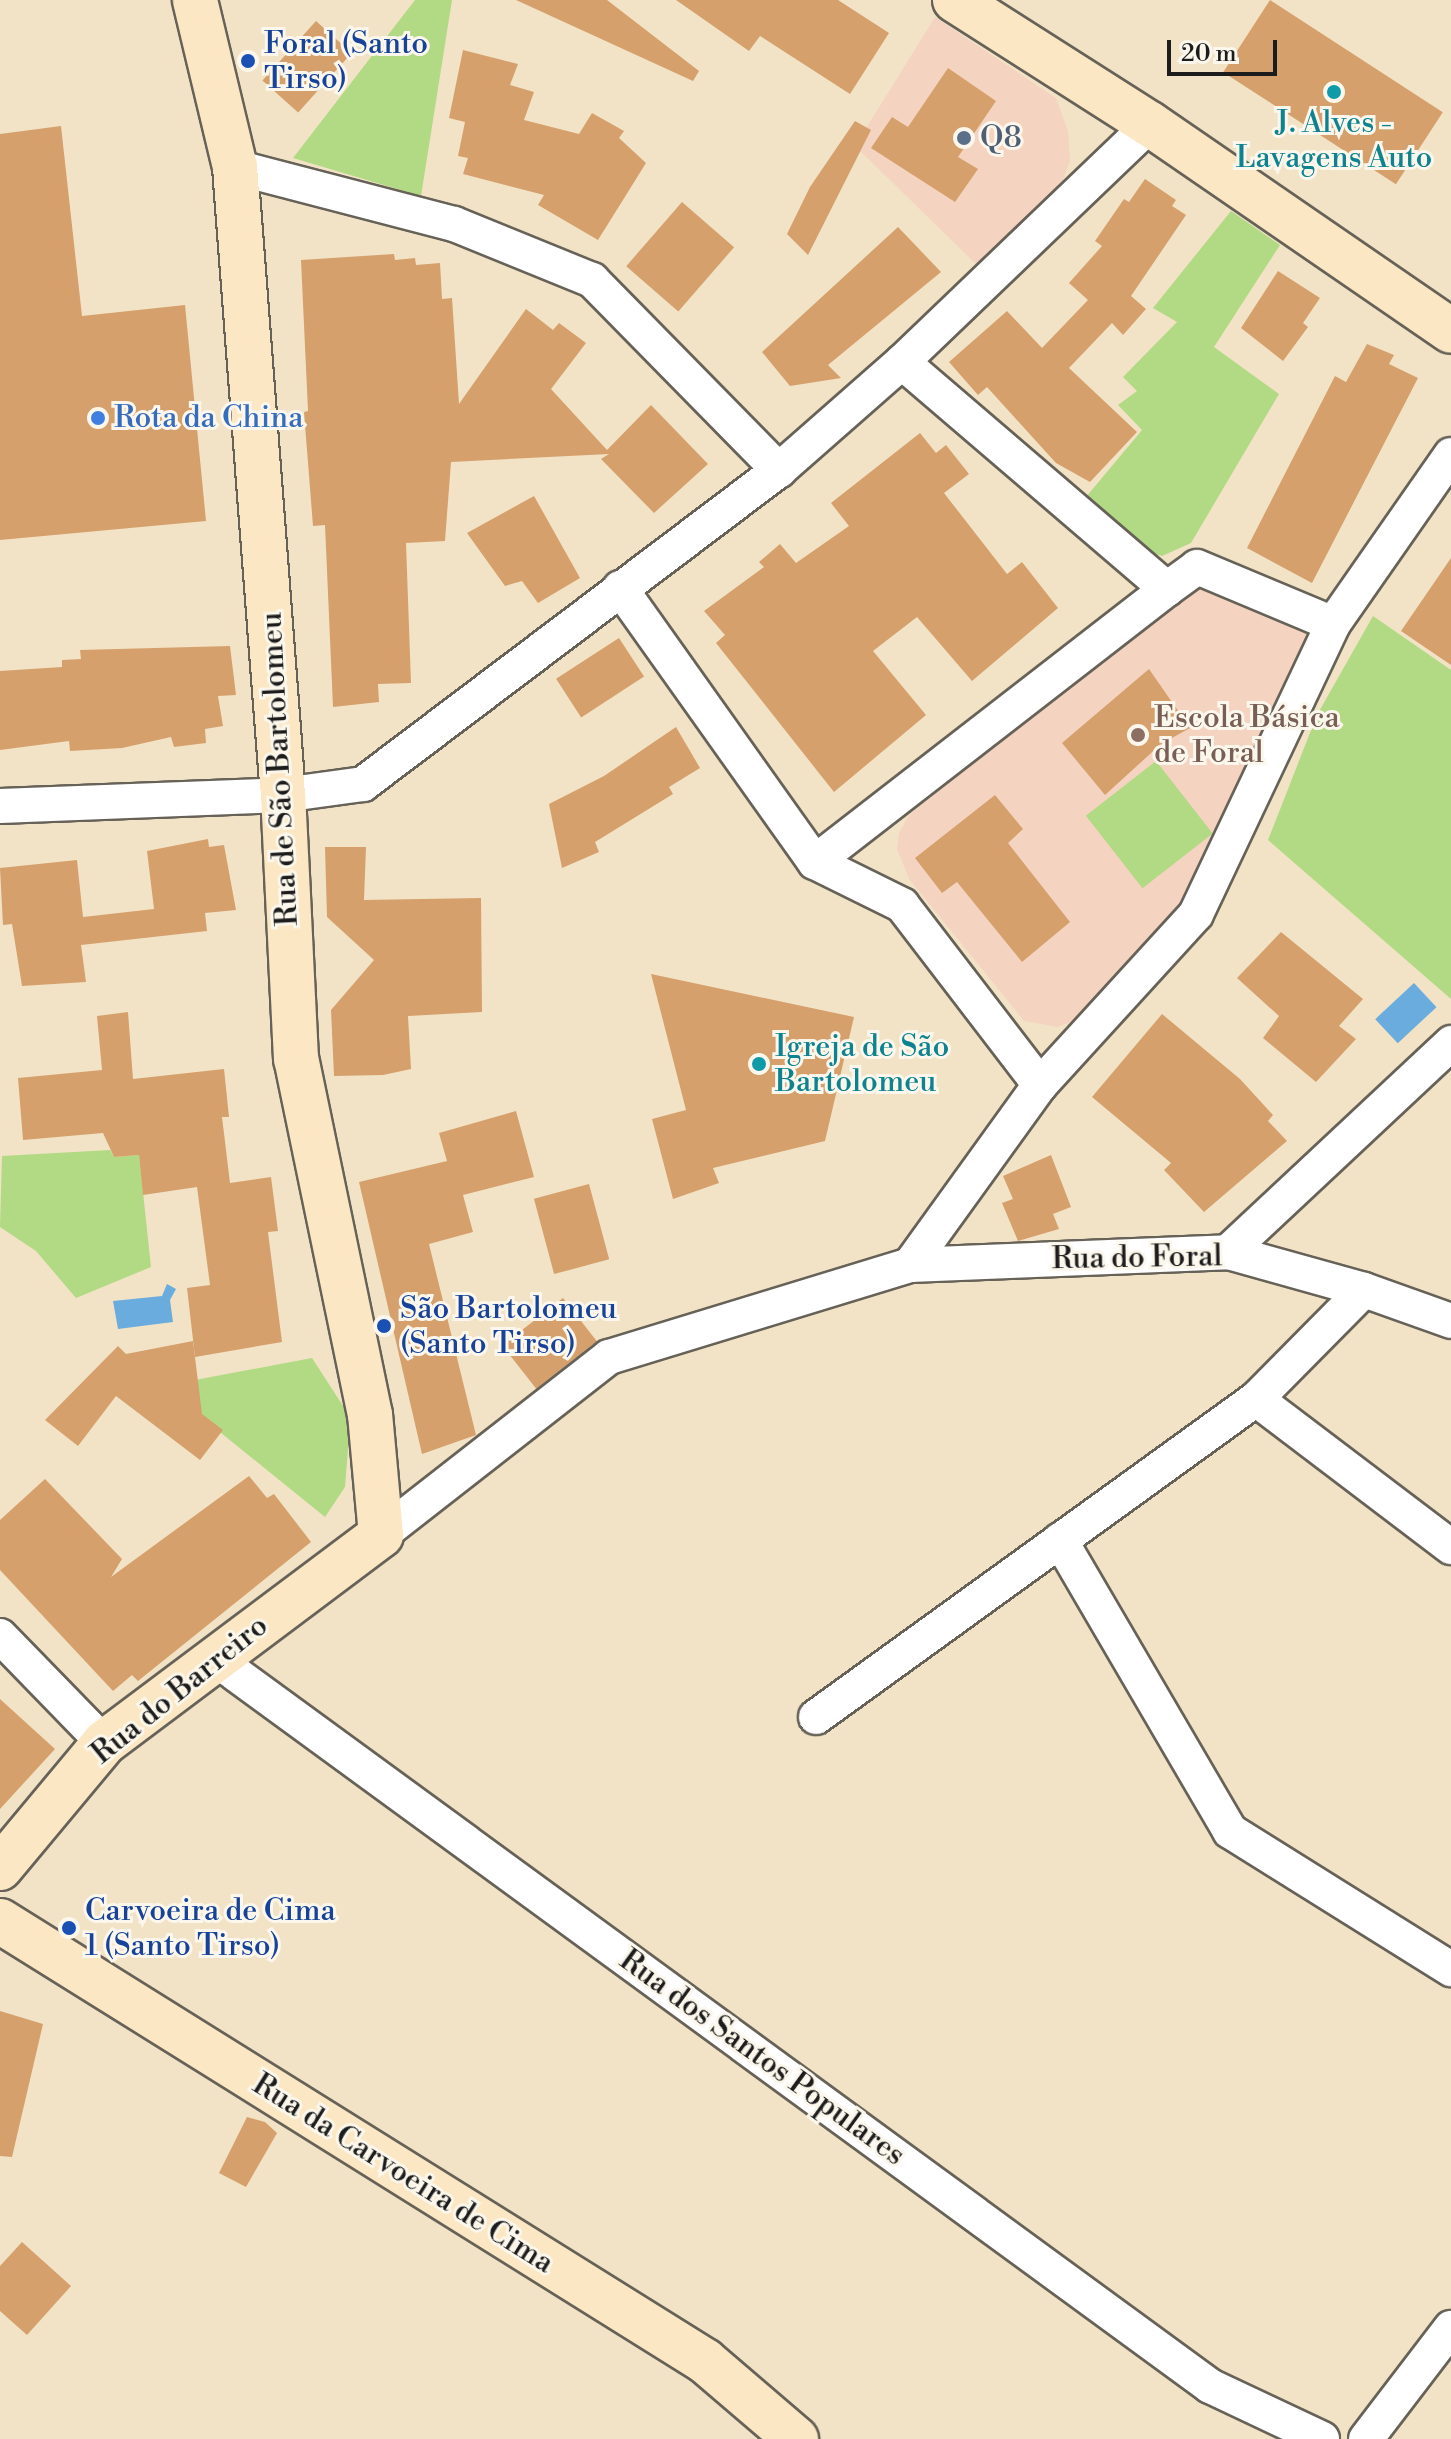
<!DOCTYPE html>
<meta charset="utf-8">
<style>
body{margin:0}
#map{position:relative;width:1451px;height:2439px;overflow:hidden;background:#f2e3c6;font-family:"Libre Bodoni",serif}
div>[style]{position:absolute}
.built>*{inset:0;background:#f5d3c1}
.green>*{inset:0;background:#b2d983;transform-origin:0 0}
.water>*{inset:0;background:#6bacdf;transform-origin:0 0}
.building>*{inset:0;background:#d5a06c;transform-origin:0 0}
.roads{filter:drop-shadow(2px 0 #676258) drop-shadow(-2px 0 #676258) drop-shadow(0 2px #676258) drop-shadow(0 -2px #676258)}
.street>*{height:34px;margin:-17px;padding:0 17px;transform-origin:17px;border-radius:17px;background:#fff}
.secondary>*{height:44px;margin:-22px;padding:0 22px;transform-origin:22px;border-radius:22px;background:#fbe7c3}
.dots>*{width:22px;height:22px;translate:-50% -50%;box-sizing:border-box;border:4px solid #fbf7ec;border-radius:50%}
span{translate:-50% -50%;white-space:nowrap;text-align:center;line-height:1.15;-webkit-text-stroke:6px #fbf7ec;paint-order:stroke}
.transit-label{font-size:30px;color:#164399}
.left{translate:0 -50%;text-align:left}
.culture-label{font-size:30px;color:#0d838f}
.service-label{font-size:30px;color:#4e5e75}
.shop-label{font-size:30px;color:#366cbe}
.education-label{font-size:30px;color:#785e54}
.street-label{font-size:30px;color:#1c1c1c}
.scale{position:absolute;left:1167px;top:40px;width:110px;height:36px;box-sizing:border-box;border:4px solid #1c1c1c;border-top:0;padding-left:10px;font-size:24px;line-height:28px;white-space:nowrap;color:#1c1c1c;-webkit-text-stroke:6px #fbf7ec;paint-order:stroke}
</style>
<div id="map">
<div class="built">
<div style="clip-path:polygon(935px 17px,1056px 98px,1068px 131px,1070px 160px,1060px 188px,981px 269px,855px 146px)"></div>
<div style="clip-path:polygon(1202px 589px,1219px 590px,1297px 622px,1313px 641px,1176px 916px,1077px 1020px,1057px 1027px,1024px 1021px,909px 879px,897px 849px,899px 833px,909px 815px,1181px 596px)"></div>
</div>
<div class="green">
<div style="clip-path:polygon(415px 0,452px 0,421px 196px,293px 158px)"></div>
<div style="clip-path:polygon(1231px 211px,1280px 245px,1214px 347px,1279px 394px,1191px 543px,1162px 556px,1145px 550px,1086px 497px,1142px 430px,1118px 405px,1137px 391px,1123px 377px,1177px 322px,1153px 308px)"></div>
<div style="clip-path:polygon(1373px 616px,1451px 670px,1451px 999px,1268px 840px,1317px 715px)"></div>
<div style="left:1156px;top:761px;width:92px;height:89px;rotate:52deg"></div>
<div style="clip-path:polygon(110px 1150px,114px 1157px,139px 1155px,151px 1267px,76px 1298px,36px 1251px,0 1227px,2px 1156px)"></div>
<div style="clip-path:polygon(312px 1358px,345px 1409px,349px 1436px,345px 1487px,325px 1517px,163px 1386px)"></div>
</div>
<div class="water">
<div style="left:1414px;top:983px;width:33px;height:53px;rotate:47deg"></div>
<div style="clip-path:polygon(167px 1284px,176px 1289px,170px 1300px,173px 1322px,118px 1329px,113px 1301px,162px 1296px)"></div>
</div>
<div class="building">
<div style="clip-path:polygon(516px 0,607px 0,699px 71px,693px 81px)"></div>
<div style="clip-path:polygon(676px 0,838px 0,889px 33px,850px 94px,760px 36px,749px 51px)"></div>
<div style="left:1270px;top:0;width:206px;height:86px;rotate:33deg"></div>
<div style="left:316px;top:21px;width:48px;height:80px;rotate:42deg"></div>
<div style="clip-path:polygon(463px 50px,518px 64px,510px 85px,534px 92px,524px 120px,579px 134px,592px 113px,624px 131px,619px 138px,646px 163px,598px 240px,538px 205px,544px 195px,463px 174px,468px 158px,458px 156px,465px 122px,449px 118px)"></div>
<div style="clip-path:polygon(948px 68px,996px 101px,958px 157px,978px 169px,955px 202px,871px 148px,892px 117px,908px 127px)"></div>
<div style="clip-path:polygon(855px 121px,871px 130px,808px 255px,787px 234px,810px 187px)"></div>
<div style="clip-path:polygon(61px 126px,82px 316px,185px 305px,206px 521px,0 540px,0 134px)"></div>
<div style="clip-path:polygon(1145px 179px,1176px 200px,1172px 206px,1186px 215px,1131px 296px,1146px 309px,1123px 335px,1112px 323px,1069px 368px,1137px 432px,1090px 482px,1056px 463px,987px 387px,978px 395px,949px 362px,1007px 311px,1042px 348px,1088px 300px,1069px 283px,1102px 246px,1095px 241px,1124px 199px,1129px 202px)"></div>
<div style="left:682px;top:202px;width:69px;height:85px;rotate:41deg"></div>
<div style="clip-path:polygon(898px 227px,941px 272px,828px 365px,841px 378px,790px 386px,762px 352px)"></div>
<div style="clip-path:polygon(394px 254px,395px 260px,415px 258px,416px 265px,440px 263px,442px 299px,452px 298px,459px 404px,526px 309px,553px 330px,559px 323px,586px 343px,551px 389px,607px 450px,651px 405px,708px 464px,654px 513px,601px 459px,609px 454px,451px 462px,445px 541px,406px 543px,411px 683px,378px 684px,379px 702px,333px 707px,325px 525px,313px 526px,304px 412px,308px 411px,301px 260px)"></div>
<div style="clip-path:polygon(1278px 271px,1320px 298px,1303px 323px,1308px 327px,1283px 361px,1241px 328px)"></div>
<div style="clip-path:polygon(1367px 344px,1394px 355px,1389px 364px,1418px 378px,1312px 583px,1247px 548px,1335px 376px,1346px 382px)"></div>
<div style="clip-path:polygon(920px 433px,936px 453px,946px 445px,969px 474px,944px 493px,1007px 574px,1022px 562px,1058px 608px,972px 681px,917px 617px,873px 651px,926px 715px,834px 792px,716px 643px,725px 635px,704px 611px,764px 567px,759px 562px,780px 544px,796px 563px,849px 526px,831px 503px)"></div>
<div style="clip-path:polygon(534px 496px,580px 578px,538px 603px,522px 581px,505px 586px,467px 533px)"></div>
<div style="clip-path:polygon(1451px 558px,1451px 665px,1401px 631px)"></div>
<div style="left:619px;top:638px;width:46px;height:75px;rotate:57deg"></div>
<div style="clip-path:polygon(230px 646px,236px 695px,218px 696px,223px 726px,205px 729px,206px 743px,174px 747px,171px 737px,122px 748px,70px 751px,69px 741px,0 750px,0 671px,62px 667px,62px 660px,81px 659px,80px 650px)"></div>
<div style="clip-path:polygon(1149px 669px,1190px 728px,1161px 744px,1105px 795px,1062px 743px)"></div>
<div style="clip-path:polygon(676px 727px,700px 768px,669px 787px,673px 794px,595px 842px,599px 852px,562px 868px,549px 804px,604px 776px)"></div>
<div style="clip-path:polygon(995px 795px,1023px 829px,1008px 843px,1070px 922px,1022px 962px,957px 882px,942px 893px,915px 858px)"></div>
<div style="clip-path:polygon(208px 839px,209px 847px,224px 845px,236px 910px,205px 913px,207px 931px,81px 945px,86px 982px,22px 986px,12px 924px,3px 925px,0 868px,77px 860px,83px 917px,154px 909px,147px 851px)"></div>
<div style="clip-path:polygon(325px 847px,366px 847px,364px 900px,481px 898px,482px 1012px,408px 1016px,411px 1069px,383px 1075px,334px 1076px,331px 1010px,374px 960px,327px 917px)"></div>
<div style="clip-path:polygon(1281px 932px,1363px 999px,1339px 1026px,1356px 1039px,1316px 1082px,1263px 1038px,1279px 1016px,1237px 978px)"></div>
<div style="clip-path:polygon(651px 974px,854px 1017px,825px 1141px,713px 1168px,719px 1183px,673px 1199px,652px 1119px,686px 1110px)"></div>
<div style="clip-path:polygon(128px 1012px,133px 1079px,224px 1069px,229px 1117px,222px 1117px,230px 1183px,271px 1177px,278px 1231px,268px 1232px,282px 1342px,195px 1357px,187px 1288px,210px 1285px,197px 1187px,143px 1195px,139px 1155px,114px 1157px,103px 1133px,23px 1140px,18px 1078px,102px 1070px,97px 1016px)"></div>
<div style="clip-path:polygon(1162px 1014px,1240px 1079px,1273px 1115px,1268px 1121px,1287px 1141px,1204px 1212px,1164px 1170px,1171px 1163px,1092px 1097px)"></div>
<div style="clip-path:polygon(516px 1111px,534px 1177px,463px 1195px,473px 1232px,429px 1244px,476px 1435px,422px 1454px,359px 1182px,447px 1161px,439px 1133px)"></div>
<div style="clip-path:polygon(1051px 1155px,1071px 1207px,1053px 1214px,1059px 1229px,1018px 1241px,1002px 1203px,1013px 1199px,1003px 1176px)"></div>
<div style="left:589px;top:1184px;width:78px;height:57px;rotate:75deg"></div>
<div style="left:563px;top:1298px;width:55px;height:77px;rotate:52deg"></div>
<div style="clip-path:polygon(193px 1341px,202px 1414px,223px 1430px,200px 1460px,116px 1396px,78px 1446px,45px 1420px,118px 1346px,126px 1354px)"></div>
<div style="clip-path:polygon(249px 1476px,267px 1498px,274px 1494px,311px 1542px,138px 1681px,132px 1675px,113px 1691px,0 1570px,0 1520px,45px 1479px,122px 1559px,111px 1577px)"></div>
<div style="clip-path:polygon(0 1699px,55px 1749px,0 1809px)"></div>
<div style="clip-path:polygon(0 2011px,43px 2024px,12px 2157px,0 2156px)"></div>
<div style="clip-path:polygon(247px 2117px,265px 2122px,277px 2133px,246px 2187px,219px 2173px)"></div>
<div style="clip-path:polygon(22px 2242px,71px 2286px,27px 2335px,0 2311px,0 2266px)"></div>
</div>
<div class="roads">
<div class="street">
<div style="left:235px;top:167px;width:226px;rotate:14.6deg"></div>
<div style="left:454px;top:224px;width:149px;rotate:22.1deg"></div>
<div style="left:592px;top:280px;width:267px;rotate:45.5deg"></div>
<div style="left:902px;top:362px;width:349px;rotate:40.6deg"></div>
<div style="left:1167px;top:589px;width:37px;rotate:-36deg"></div>
<div style="left:1197px;top:567px;width:147px;rotate:22.7deg"></div>
<div style="left:620px;top:588px;width:336px;rotate:54.6deg"></div>
<div style="left:815px;top:862px;width:97px;rotate:26.3deg"></div>
<div style="left:902px;top:905px;width:227px;rotate:52.5deg"></div>
<div style="left:0;top:806px;width:283px;rotate:-2.2deg"></div>
<div style="left:283px;top:795px;width:81px;rotate:-7.8deg"></div>
<div style="left:363px;top:784px;width:521px;rotate:-37.05deg"></div>
<div style="left:779px;top:470px;width:164px;rotate:-41.3deg"></div>
<div style="left:902px;top:362px;width:344px;rotate:-43.8deg"></div>
<div style="left:815px;top:862px;width:445px;rotate:-37.8deg"></div>
<div style="left:1228px;top:1252px;width:306px;rotate:-43.1deg"></div>
<div style="left:910px;top:1265px;width:222px;rotate:-54.2deg"></div>
<div style="left:1040px;top:1085px;width:231px;rotate:-47.6deg"></div>
<div style="left:1196px;top:914px;width:321px;rotate:-64.7deg"></div>
<div style="left:1333px;top:624px;width:206px;rotate:-55.1deg"></div>
<div style="left:1256px;top:1399px;width:245px;rotate:37.2deg"></div>
<div style="left:381px;top:1535px;width:289px;rotate:-38deg"></div>
<div style="left:609px;top:1357px;width:315px;rotate:-17deg"></div>
<div style="left:910px;top:1265px;width:318px;rotate:-2.3deg"></div>
<div style="left:1228px;top:1252px;width:141px;rotate:15.6deg"></div>
<div style="left:1364px;top:1290px;width:92px;rotate:19.6deg"></div>
<div style="left:1060px;top:1540px;width:337px;rotate:59.7deg"></div>
<div style="left:1230px;top:1831px;width:261px;rotate:32deg"></div>
<div style="left:0;top:1636px;width:149px;rotate:45.8deg"></div>
<div style="left:214px;top:1658px;width:1234px;rotate:36.16deg"></div>
<div style="left:1210px;top:2386px;width:124px;rotate:25.3deg"></div>
<div style="left:816px;top:1717px;width:543px;rotate:-35.86deg"></div>
<div style="left:1256px;top:1399px;width:153px;rotate:-45.3deg"></div>
<div style="left:1366px;top:2439px;width:140px;rotate:-52.6deg"></div>
</div>
<div class="secondary">
<div style="left:955px;top:0;width:231px;rotate:32.5deg"></div>
<div style="left:1150px;top:124px;width:365px;rotate:34.5deg"></div>
<div style="left:0;top:1868px;width:163px;rotate:-50.2deg"></div>
<div style="left:104px;top:1743px;width:346px;rotate:-36.9deg"></div>
<div style="left:381px;top:1535px;width:121px;rotate:-95.2deg"></div>
<div style="left:370px;top:1415px;width:364px;rotate:-101.7deg"></div>
<div style="left:296px;top:1059px;width:264px;rotate:-92.8deg"></div>
<div style="left:283px;top:795px;width:630px;rotate:-94.37deg"></div>
<div style="left:235px;top:167px;width:172px;rotate:-103.5deg"></div>
<div style="left:0;top:1921px;width:831px;rotate:31.97deg"></div>
<div style="left:705px;top:2361px;width:120px;rotate:40.6deg"></div>
</div>
</div>
<div class="dots">
<div style="left:248px;top:61px;background:#1a4fb4"></div>
<div style="left:1334px;top:92px;background:#0f9aa8"></div>
<div style="left:964px;top:138px;background:#5c6f8a"></div>
<div style="left:98px;top:418px;background:#3f7fe0"></div>
<div style="left:1138px;top:735px;background:#8d6e63"></div>
<div style="left:759px;top:1064px;background:#0f9aa8"></div>
<div style="left:384px;top:1326px;background:#1a4fb4"></div>
<div style="left:69px;top:1928px;background:#1a4fb4"></div>
</div>
<div class="transit-label">
<span class="left" style="left:264px;top:61px">Foral (Santo<br>Tirso)</span>
<span class="left" style="left:400px;top:1326px">São Bartolomeu<br>(Santo Tirso)</span>
<span class="left" style="left:85px;top:1928px">Carvoeira de Cima<br>1 (Santo Tirso)</span>
</div>
<div class="culture-label">
<span style="left:1334px;top:140px">J. Alves -<br>Lavagens Auto</span>
<span class="left" style="left:775px;top:1064px">Igreja de São<br>Bartolomeu</span>
</div>
<div class="service-label">
<span class="left" style="left:980px;top:138px">Q8</span>
</div>
<div class="shop-label">
<span class="left" style="left:114px;top:418px">Rota da China</span>
</div>
<div class="education-label">
<span class="left" style="left:1154px;top:735px">Escola Básica<br>de Foral</span>
</div>
<div class="street-label">
<span style="left:280px;top:769px;rotate:-93deg">Rua de São Bartolomeu</span>
<span style="left:1137px;top:1258px;rotate:-1deg">Rua do Foral</span>
<span style="left:180px;top:1690px;rotate:-39deg">Rua do Barreiro</span>
<span style="left:762px;top:2058px;rotate:36deg">Rua dos Santos Populares</span>
<span style="left:403px;top:2174px;rotate:32deg">Rua da Carvoeira de Cima</span>
</div>
<div class="scale">20 m</div>
</div>
